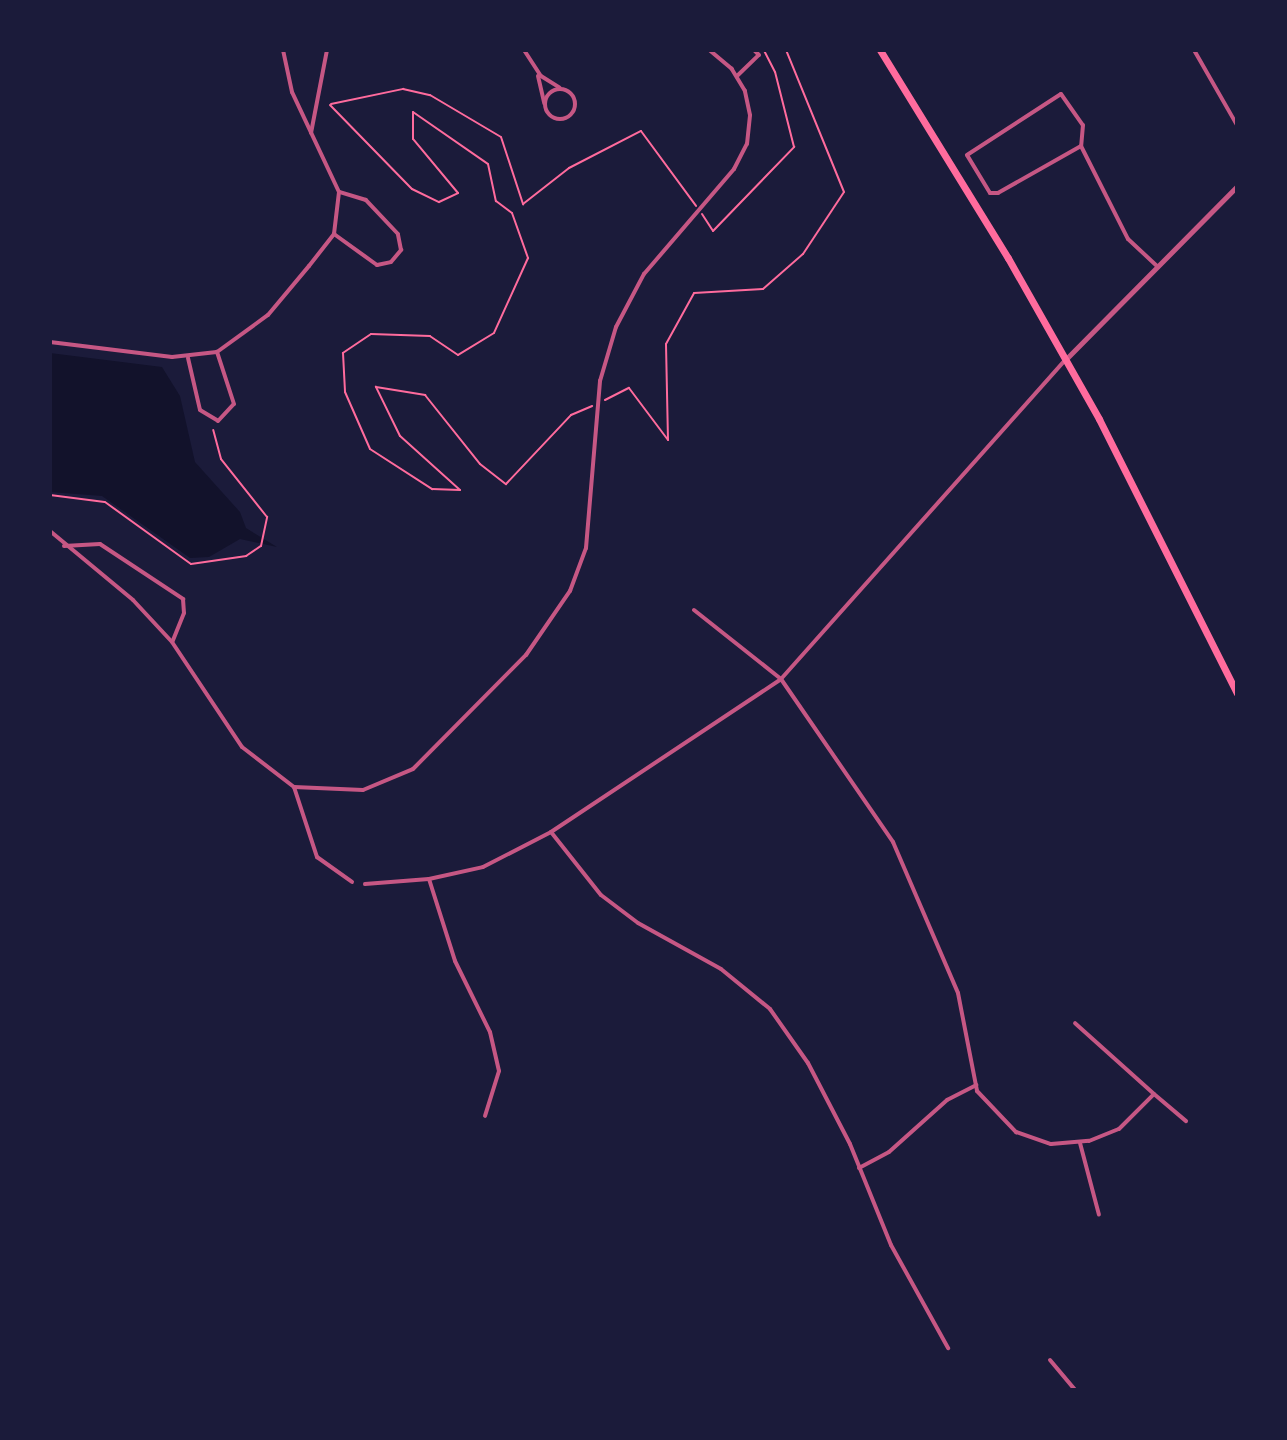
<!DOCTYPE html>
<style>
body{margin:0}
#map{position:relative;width:1287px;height:1440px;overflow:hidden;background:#1b1b3a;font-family:"Open Sans",sans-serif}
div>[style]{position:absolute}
.water>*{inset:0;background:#12122b}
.path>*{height:2px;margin:-1px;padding:0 1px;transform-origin:1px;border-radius:1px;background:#ff6b9d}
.minor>*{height:4px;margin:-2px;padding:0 2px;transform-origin:2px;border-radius:2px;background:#c65784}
.minor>.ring{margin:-2px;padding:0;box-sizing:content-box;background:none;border:4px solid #c65784;border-radius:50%}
.tertiary>*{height:5px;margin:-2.5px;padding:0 2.5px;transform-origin:2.5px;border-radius:2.5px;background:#c65784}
.primary>*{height:7px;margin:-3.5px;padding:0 3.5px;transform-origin:3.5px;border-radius:3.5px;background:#ff6b9d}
span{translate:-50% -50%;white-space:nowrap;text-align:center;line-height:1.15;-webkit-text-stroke:7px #1b1b3a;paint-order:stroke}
.frame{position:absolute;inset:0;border:52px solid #1b1b3a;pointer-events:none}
</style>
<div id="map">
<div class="water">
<div style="clip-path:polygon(50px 353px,162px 367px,180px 396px,195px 462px,240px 512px,246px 528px,277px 547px,240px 539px,209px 557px,190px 558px,102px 496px,50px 492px)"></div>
</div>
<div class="path">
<div style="left:331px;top:104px;width:74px;rotate:-11.8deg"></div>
<div style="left:403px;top:89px;width:28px;rotate:13deg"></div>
<div style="left:430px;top:95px;width:82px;rotate:30.6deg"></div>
<div style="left:501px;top:137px;width:71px;rotate:71.8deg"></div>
<div style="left:523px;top:204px;width:58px;rotate:-38deg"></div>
<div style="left:569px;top:168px;width:81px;rotate:-27.2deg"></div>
<div style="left:641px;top:131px;width:93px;rotate:53.7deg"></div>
<div style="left:330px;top:105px;width:117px;rotate:45.7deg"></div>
<div style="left:412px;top:189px;width:30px;rotate:26deg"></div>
<div style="left:439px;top:202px;width:21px;rotate:-25deg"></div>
<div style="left:458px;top:193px;width:70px;rotate:-129.8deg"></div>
<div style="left:413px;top:139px;width:27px;rotate:-90deg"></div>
<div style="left:413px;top:112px;width:91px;rotate:34.7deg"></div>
<div style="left:488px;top:164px;width:38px;rotate:78deg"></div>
<div style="left:496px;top:201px;width:20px;rotate:37deg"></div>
<div style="left:512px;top:213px;width:48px;rotate:70.4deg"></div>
<div style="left:528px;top:258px;width:82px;rotate:114.4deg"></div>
<div style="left:494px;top:333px;width:42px;rotate:148.6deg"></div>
<div style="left:458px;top:355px;width:34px;rotate:-146deg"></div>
<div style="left:430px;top:336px;width:59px;rotate:-178.1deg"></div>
<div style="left:371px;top:334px;width:34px;rotate:146deg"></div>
<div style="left:343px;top:353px;width:39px;rotate:87deg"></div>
<div style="left:345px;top:392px;width:62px;rotate:66.3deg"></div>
<div style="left:370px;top:449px;width:74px;rotate:32.8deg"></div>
<div style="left:432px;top:489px;width:28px;rotate:2deg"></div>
<div style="left:460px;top:490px;width:81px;rotate:-138deg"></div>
<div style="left:400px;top:436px;width:55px;rotate:-116.1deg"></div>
<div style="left:376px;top:387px;width:50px;rotate:9.3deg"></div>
<div style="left:425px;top:395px;width:88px;rotate:51.4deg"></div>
<div style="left:480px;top:464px;width:33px;rotate:38deg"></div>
<div style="left:506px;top:484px;width:95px;rotate:-46.7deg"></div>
<div style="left:571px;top:415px;width:23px;rotate:-23deg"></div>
<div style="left:702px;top:214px;width:20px;rotate:57deg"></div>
<div style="left:713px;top:231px;width:117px;rotate:-46deg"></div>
<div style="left:794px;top:147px;width:77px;rotate:-104.2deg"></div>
<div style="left:775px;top:72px;width:25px;rotate:-117deg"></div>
<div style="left:605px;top:400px;width:27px;rotate:-27deg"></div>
<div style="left:629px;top:388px;width:65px;rotate:53.1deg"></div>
<div style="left:668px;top:440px;width:96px;rotate:-91.2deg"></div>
<div style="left:666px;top:344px;width:58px;rotate:-61.2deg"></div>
<div style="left:694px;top:293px;width:69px;rotate:-3.3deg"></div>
<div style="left:763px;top:289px;width:53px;rotate:-41.2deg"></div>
<div style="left:803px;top:254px;width:74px;rotate:-56.5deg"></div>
<div style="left:844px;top:192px;width:153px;rotate:-112.2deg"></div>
<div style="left:50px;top:495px;width:55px;rotate:7.3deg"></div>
<div style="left:105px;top:502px;width:106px;rotate:35.8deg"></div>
<div style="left:191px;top:564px;width:56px;rotate:-8.3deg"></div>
<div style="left:246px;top:556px;width:18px;rotate:-34deg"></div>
<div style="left:261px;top:546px;width:30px;rotate:-78deg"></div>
<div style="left:267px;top:517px;width:74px;rotate:-128.4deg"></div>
<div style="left:221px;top:459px;width:30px;rotate:-105deg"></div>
</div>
<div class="minor">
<div style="left:125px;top:50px;width:17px"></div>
<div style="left:524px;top:50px;width:31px;rotate:57deg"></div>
<div style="left:541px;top:76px;width:22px;rotate:32deg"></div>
<div style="left:1194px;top:50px;width:86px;rotate:60.2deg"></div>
<div style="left:538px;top:76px;width:28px;rotate:77deg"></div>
<div style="left:737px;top:76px;width:30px;rotate:-44deg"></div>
<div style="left:759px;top:55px;width:7px;rotate:-135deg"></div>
<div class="ring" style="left:545px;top:89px;width:26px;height:26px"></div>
<div style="left:311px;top:133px;width:85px;rotate:-79.1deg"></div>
<div style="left:1081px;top:146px;width:95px;rotate:150.5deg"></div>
<div style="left:998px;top:193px;width:8px;rotate:180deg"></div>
<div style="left:990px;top:193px;width:44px;rotate:-121.2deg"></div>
<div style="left:967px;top:155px;width:112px;rotate:-33deg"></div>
<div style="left:1061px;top:94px;width:38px;rotate:55deg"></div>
<div style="left:1083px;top:125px;width:21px;rotate:95deg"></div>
<div style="left:1081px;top:146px;width:104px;rotate:63.2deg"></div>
<div style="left:1128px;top:239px;width:41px;rotate:43deg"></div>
<div style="left:334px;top:234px;width:53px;rotate:35.8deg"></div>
<div style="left:377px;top:265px;width:14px;rotate:-12deg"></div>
<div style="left:391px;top:262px;width:16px;rotate:-50deg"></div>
<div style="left:401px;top:250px;width:16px;rotate:-101deg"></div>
<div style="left:398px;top:234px;width:47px;rotate:-133.3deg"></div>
<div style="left:366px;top:200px;width:28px;rotate:-163deg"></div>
<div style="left:50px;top:342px;width:123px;rotate:7deg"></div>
<div style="left:172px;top:357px;width:45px;rotate:-6.3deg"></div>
<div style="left:217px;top:352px;width:63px;rotate:-36deg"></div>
<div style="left:268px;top:315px;width:64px;rotate:-50.1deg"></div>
<div style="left:309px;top:266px;width:41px;rotate:-52deg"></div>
<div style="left:334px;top:234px;width:42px;rotate:-83.2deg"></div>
<div style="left:339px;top:192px;width:110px;rotate:-115.2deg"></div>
<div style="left:292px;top:92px;width:43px;rotate:-102.1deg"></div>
<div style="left:188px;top:358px;width:53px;rotate:77deg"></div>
<div style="left:200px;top:410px;width:21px;rotate:31deg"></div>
<div style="left:218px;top:421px;width:23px;rotate:-47deg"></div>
<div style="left:234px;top:404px;width:55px;rotate:-108.1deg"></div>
<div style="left:50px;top:531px;width:108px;rotate:39.7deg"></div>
<div style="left:133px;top:600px;width:57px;rotate:47.1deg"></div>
<div style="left:64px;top:546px;width:36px;rotate:-3deg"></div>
<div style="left:100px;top:544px;width:100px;rotate:33.5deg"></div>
<div style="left:183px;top:599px;width:14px;rotate:86deg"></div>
<div style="left:184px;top:613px;width:31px;rotate:112deg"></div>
<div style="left:172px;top:642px;width:126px;rotate:56.3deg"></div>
<div style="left:242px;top:747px;width:66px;rotate:37.6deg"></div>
<div style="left:294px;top:787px;width:74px;rotate:71.8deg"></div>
<div style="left:317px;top:857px;width:43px;rotate:35.5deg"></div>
<div style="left:694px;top:610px;width:111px;rotate:38.4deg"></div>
<div style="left:781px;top:679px;width:198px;rotate:55.5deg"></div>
<div style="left:893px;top:842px;width:164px;rotate:66.7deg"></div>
<div style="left:958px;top:993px;width:100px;rotate:79deg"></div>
<div style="left:977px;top:1091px;width:57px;rotate:46.4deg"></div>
<div style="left:1016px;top:1132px;width:37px;rotate:19deg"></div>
<div style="left:1051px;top:1144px;width:38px;rotate:-5deg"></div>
<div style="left:1089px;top:1141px;width:32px;rotate:-22deg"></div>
<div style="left:1119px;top:1129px;width:49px;rotate:-45deg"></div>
<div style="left:1154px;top:1094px;width:106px;rotate:-138.1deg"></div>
<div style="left:294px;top:787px;width:69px;rotate:2.5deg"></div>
<div style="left:363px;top:790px;width:54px;rotate:-22.8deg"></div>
<div style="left:413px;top:769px;width:161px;rotate:-45.3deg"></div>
<div style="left:526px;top:655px;width:78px;rotate:-55.5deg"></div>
<div style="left:570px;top:591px;width:46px;rotate:-69.6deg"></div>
<div style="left:586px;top:548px;width:168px;rotate:-85.2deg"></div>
<div style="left:600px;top:381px;width:56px;rotate:-73.5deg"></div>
<div style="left:616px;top:327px;width:60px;rotate:-62.2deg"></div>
<div style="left:644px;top:274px;width:138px;rotate:-49.4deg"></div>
<div style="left:734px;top:169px;width:28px;rotate:-63deg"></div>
<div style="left:747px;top:144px;width:29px;rotate:-84deg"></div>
<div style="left:750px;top:115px;width:25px;rotate:-102deg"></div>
<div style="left:745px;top:91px;width:26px;rotate:-121deg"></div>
<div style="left:732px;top:69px;width:30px;rotate:-140deg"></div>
<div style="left:551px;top:832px;width:80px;rotate:51.6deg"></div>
<div style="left:601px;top:895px;width:46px;rotate:37.1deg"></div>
<div style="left:638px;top:923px;width:95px;rotate:29deg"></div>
<div style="left:721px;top:969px;width:63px;rotate:39.2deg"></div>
<div style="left:770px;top:1009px;width:66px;rotate:54.9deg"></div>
<div style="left:808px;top:1063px;width:91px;rotate:62.6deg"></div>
<div style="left:850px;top:1144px;width:109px;rotate:67.9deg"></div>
<div style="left:891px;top:1245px;width:118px;rotate:61deg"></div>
<div style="left:429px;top:879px;width:86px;rotate:72.4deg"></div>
<div style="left:455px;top:961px;width:79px;rotate:63.8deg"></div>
<div style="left:490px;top:1032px;width:40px;rotate:77deg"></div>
<div style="left:499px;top:1071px;width:47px;rotate:107.3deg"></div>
<div style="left:365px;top:884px;width:64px;rotate:-4.5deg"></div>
<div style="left:429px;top:879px;width:55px;rotate:-12.5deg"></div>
<div style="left:483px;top:867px;width:76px;rotate:-27.2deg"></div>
<div style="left:551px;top:832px;width:276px;rotate:-33.6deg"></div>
<div style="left:781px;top:679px;width:429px;rotate:-48.3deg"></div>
<div style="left:1154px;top:1094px;width:42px;rotate:40.2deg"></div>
<div style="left:1080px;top:1143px;width:74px;rotate:75.2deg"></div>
<div style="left:859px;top:1168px;width:34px;rotate:-28deg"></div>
<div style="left:889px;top:1152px;width:78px;rotate:-41.9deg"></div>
<div style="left:947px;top:1100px;width:33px;rotate:-27deg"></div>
<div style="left:1050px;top:1360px;width:39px;rotate:50deg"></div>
</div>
<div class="tertiary">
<div style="left:1066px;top:359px;width:243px;rotate:-45.3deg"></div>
</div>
<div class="primary">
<div style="left:880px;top:50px;width:244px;rotate:58.4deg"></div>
<div style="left:1008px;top:258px;width:185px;rotate:60.5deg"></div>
<div style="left:1099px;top:419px;width:307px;rotate:63.3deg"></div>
</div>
<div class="frame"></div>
</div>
